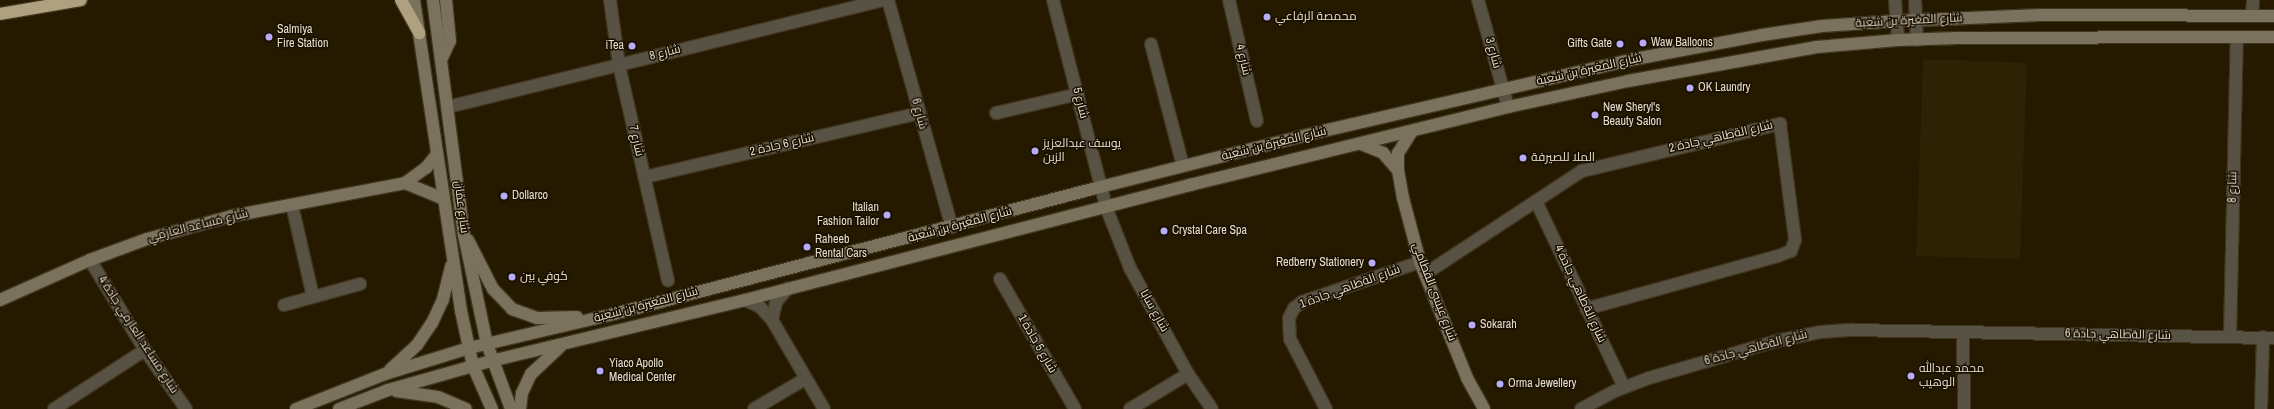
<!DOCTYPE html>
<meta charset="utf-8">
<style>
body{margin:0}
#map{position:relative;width:2274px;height:409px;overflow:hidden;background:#251900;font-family:"Archivo Narrow",Cairo,sans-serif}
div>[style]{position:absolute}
.built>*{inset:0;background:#2d2204;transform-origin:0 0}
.roads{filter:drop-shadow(1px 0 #40351d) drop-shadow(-1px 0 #40351d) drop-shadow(0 1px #40351d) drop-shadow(0 -1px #40351d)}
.street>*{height:12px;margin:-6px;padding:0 6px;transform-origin:6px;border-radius:6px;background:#585245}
.secondary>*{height:12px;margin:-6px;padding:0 6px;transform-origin:6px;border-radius:6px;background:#7b725d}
.highway>*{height:12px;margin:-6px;padding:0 6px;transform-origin:6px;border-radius:6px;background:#afa07f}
.dots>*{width:11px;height:11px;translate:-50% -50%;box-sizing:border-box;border:2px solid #191000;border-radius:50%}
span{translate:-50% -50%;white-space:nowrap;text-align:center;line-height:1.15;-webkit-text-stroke:3px #191000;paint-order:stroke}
.poi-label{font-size:12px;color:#e6decd}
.left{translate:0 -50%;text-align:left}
.right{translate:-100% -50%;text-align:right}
.street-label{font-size:12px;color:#e6decd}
</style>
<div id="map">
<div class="built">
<div style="left:1923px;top:59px;width:104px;height:197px;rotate:2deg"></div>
</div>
<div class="roads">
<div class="street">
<div style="left:610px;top:0;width:66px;rotate:82.1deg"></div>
<div style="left:619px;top:65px;width:221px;rotate:77.2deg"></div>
<div style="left:888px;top:0;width:236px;rotate:74.3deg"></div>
<div style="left:1053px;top:0;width:214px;rotate:75.6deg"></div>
<div style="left:1106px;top:207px;width:66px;rotate:68.5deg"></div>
<div style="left:1130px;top:268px;width:121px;rotate:61.3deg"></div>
<div style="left:1188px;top:374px;width:42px;rotate:55.6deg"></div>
<div style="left:1229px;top:0;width:124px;rotate:77deg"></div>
<div style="left:1478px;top:0;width:111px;rotate:74.3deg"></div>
<div style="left:1895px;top:0;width:40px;rotate:85.7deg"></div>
<div style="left:1915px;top:0;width:40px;rotate:87.1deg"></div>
<div style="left:2252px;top:16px;width:16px;rotate:-86deg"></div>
<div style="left:1151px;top:44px;width:126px;rotate:75.3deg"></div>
<div style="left:448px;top:107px;width:448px;rotate:-13.8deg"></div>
<div style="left:996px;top:113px;width:84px;rotate:-13deg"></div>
<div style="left:645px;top:177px;width:281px;rotate:-13.1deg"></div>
<div style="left:1536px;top:201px;width:206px;rotate:64.7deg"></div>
<div style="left:292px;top:205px;width:94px;rotate:77.1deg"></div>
<div style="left:90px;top:260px;width:105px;rotate:58.6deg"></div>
<div style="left:145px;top:350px;width:72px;rotate:55.2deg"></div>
<div style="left:1425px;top:274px;width:188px;rotate:-33.3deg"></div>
<div style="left:1582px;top:171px;width:204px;rotate:-13.4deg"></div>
<div style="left:1780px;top:124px;width:117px;rotate:82.6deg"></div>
<div style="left:1795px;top:240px;width:12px;rotate:110deg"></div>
<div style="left:1791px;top:251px;width:14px;rotate:159deg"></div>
<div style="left:1778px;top:256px;width:199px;rotate:164.6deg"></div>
<div style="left:1000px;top:279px;width:150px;rotate:60deg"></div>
<div style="left:745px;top:300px;width:17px;rotate:25deg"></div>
<div style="left:760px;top:307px;width:18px;rotate:47deg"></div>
<div style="left:772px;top:320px;width:103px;rotate:59.7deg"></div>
<div style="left:284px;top:305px;width:79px;rotate:-15.4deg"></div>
<div style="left:772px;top:320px;width:18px;rotate:-77deg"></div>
<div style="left:776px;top:302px;width:18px;rotate:-49deg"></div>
<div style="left:1963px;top:332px;width:77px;rotate:89.3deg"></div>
<div style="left:2230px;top:337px;width:300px;rotate:-88.7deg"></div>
<div style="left:54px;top:409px;width:108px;rotate:-33deg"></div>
<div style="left:754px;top:409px;width:59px;rotate:-30.5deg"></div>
<div style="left:1130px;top:409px;width:68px;rotate:-31.1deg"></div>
<div style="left:1326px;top:409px;width:79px;rotate:-117.2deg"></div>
<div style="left:1290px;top:339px;width:21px;rotate:-93deg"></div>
<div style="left:1289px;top:318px;width:11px;rotate:-63deg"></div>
<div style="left:1294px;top:308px;width:10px;rotate:-37deg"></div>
<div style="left:1302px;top:302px;width:125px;rotate:-18.7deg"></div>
<div style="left:1581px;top:409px;width:38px;rotate:-28deg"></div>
<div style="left:1615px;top:391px;width:36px;rotate:-21deg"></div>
<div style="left:1649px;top:378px;width:132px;rotate:-16.2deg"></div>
<div style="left:1776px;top:341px;width:46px;rotate:-11.3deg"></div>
<div style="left:1821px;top:332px;width:31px;rotate:-4deg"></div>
<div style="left:1852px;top:330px;width:422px;rotate:1.1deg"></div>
<div style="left:2261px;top:409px;width:72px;rotate:-88.4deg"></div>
</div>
<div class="secondary">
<div style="left:414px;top:0;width:315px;rotate:81.4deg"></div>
<div style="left:461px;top:311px;width:56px;rotate:77.7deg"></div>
<div style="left:473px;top:366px;width:47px;rotate:66.2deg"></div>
<div style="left:433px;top:0;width:237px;rotate:82.5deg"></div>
<div style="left:464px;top:235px;width:111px;rotate:78.1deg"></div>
<div style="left:487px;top:344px;width:69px;rotate:69.7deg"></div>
<div style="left:441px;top:60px;width:21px;rotate:-65deg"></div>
<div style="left:450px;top:41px;width:41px;rotate:-95.6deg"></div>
<div style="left:1412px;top:131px;width:26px;rotate:122deg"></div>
<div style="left:1398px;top:153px;width:17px;rotate:90deg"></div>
<div style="left:1398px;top:170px;width:28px;rotate:80deg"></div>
<div style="left:1403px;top:198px;width:66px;rotate:75.1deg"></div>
<div style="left:1420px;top:262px;width:125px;rotate:67.9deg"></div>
<div style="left:1467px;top:378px;width:35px;rotate:61deg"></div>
<div style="left:1361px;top:144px;width:24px;rotate:22deg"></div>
<div style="left:1383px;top:153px;width:23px;rotate:49deg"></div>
<div style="left:405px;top:183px;width:42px;rotate:22.3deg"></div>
<div style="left:468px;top:240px;width:55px;rotate:63deg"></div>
<div style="left:493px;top:289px;width:28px;rotate:46deg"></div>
<div style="left:512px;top:309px;width:27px;rotate:20deg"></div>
<div style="left:537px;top:318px;width:40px;rotate:-1.4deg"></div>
<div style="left:0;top:300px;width:98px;rotate:-24deg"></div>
<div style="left:90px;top:260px;width:61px;rotate:-20.2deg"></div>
<div style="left:147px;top:239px;width:88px;rotate:-15.1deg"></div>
<div style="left:232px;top:216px;width:176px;rotate:-10.8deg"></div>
<div style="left:405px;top:183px;width:26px;rotate:-36deg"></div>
<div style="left:426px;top:168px;width:16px;rotate:-52deg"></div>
<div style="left:390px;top:370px;width:37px;rotate:-43deg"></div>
<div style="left:417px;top:345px;width:27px;rotate:-56deg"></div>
<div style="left:432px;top:323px;width:26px;rotate:-65deg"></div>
<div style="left:443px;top:299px;width:34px;rotate:-76deg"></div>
<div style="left:396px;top:391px;width:42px;rotate:8.1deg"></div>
<div style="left:438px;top:397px;width:30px;rotate:23deg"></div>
<div style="left:296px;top:409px;width:96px;rotate:-21.5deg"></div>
<div style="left:385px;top:374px;width:88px;rotate:-17.2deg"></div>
<div style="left:469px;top:348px;width:149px;rotate:-13.2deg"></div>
<div style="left:614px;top:314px;width:502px;rotate:-14.64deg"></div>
<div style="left:1100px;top:187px;width:230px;rotate:-14.1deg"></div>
<div style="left:1323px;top:131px;width:320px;rotate:-13deg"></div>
<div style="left:1635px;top:59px;width:129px;rotate:-10.7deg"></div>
<div style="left:1762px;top:35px;width:61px;rotate:-8.5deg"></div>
<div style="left:1822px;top:26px;width:75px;rotate:-3.8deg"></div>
<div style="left:1897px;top:21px;width:143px;rotate:-2.4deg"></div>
<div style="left:2040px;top:15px;width:234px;rotate:0.2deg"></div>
<div style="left:339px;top:409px;width:53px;rotate:-21.2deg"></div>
<div style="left:388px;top:390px;width:107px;rotate:-15.7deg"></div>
<div style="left:491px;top:361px;width:261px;rotate:-13.5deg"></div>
<div style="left:745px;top:300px;width:460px;rotate:-14.5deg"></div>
<div style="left:1190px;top:185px;width:327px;rotate:-13.8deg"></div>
<div style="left:1508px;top:107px;width:123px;rotate:-12.2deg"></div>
<div style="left:1628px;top:81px;width:192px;rotate:-10.2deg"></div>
<div style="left:1817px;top:47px;width:81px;rotate:-4.9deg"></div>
<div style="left:1898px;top:40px;width:60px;rotate:-1.9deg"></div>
<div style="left:1958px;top:38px;width:316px;rotate:-0.2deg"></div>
<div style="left:520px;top:409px;width:16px;rotate:-83deg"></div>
<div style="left:522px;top:393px;width:21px;rotate:-65deg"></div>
<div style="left:531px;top:374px;width:40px;rotate:-43deg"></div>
</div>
<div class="highway">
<div style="left:401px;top:0;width:38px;rotate:61deg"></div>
<div style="left:0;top:14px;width:82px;rotate:-9.8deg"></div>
</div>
</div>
<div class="dots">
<div style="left:1267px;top:17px;background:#b8abf7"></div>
<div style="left:269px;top:37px;background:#b8abf7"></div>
<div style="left:1643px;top:43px;background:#b8abf7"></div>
<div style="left:1620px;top:44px;background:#b8abf7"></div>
<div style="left:632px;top:46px;background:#b8abf7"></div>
<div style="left:1690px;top:88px;background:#b8abf7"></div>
<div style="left:1595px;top:115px;background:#b8abf7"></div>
<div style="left:1035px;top:151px;background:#b8abf7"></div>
<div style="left:1523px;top:158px;background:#b8abf7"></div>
<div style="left:504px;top:196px;background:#b8abf7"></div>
<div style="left:887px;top:215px;background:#b8abf7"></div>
<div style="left:1164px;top:231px;background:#b8abf7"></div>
<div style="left:807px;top:247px;background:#b8abf7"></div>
<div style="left:1372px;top:263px;background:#b8abf7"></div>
<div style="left:512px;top:277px;background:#b8abf7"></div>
<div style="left:1472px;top:325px;background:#b8abf7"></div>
<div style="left:600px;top:371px;background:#b8abf7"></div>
<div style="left:1911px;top:376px;background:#b8abf7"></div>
<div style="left:1500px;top:384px;background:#b8abf7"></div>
</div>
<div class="poi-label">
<span class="left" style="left:1275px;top:17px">محمصة الرفاعي</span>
<span class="left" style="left:277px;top:37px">Salmiya<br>Fire Station</span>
<span class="left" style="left:1651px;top:43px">Waw Balloons</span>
<span class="right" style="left:1612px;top:44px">Gifts Gate</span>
<span class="right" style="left:624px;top:46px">iTea</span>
<span class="left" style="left:1698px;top:88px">OK Laundry</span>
<span class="left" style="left:1603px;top:115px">New Sheryl's<br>Beauty Salon</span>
<span class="left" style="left:1043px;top:151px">يوسف عبدالعزيز<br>الزبن</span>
<span class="left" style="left:1531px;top:158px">الملا للصيرفة</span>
<span class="left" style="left:512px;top:196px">Dollarco</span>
<span class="right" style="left:879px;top:215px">Italian<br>Fashion Tailor</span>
<span class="left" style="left:1172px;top:231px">Crystal Care Spa</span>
<span class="left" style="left:815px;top:247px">Raheeb<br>Rental Cars</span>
<span class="right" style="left:1364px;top:263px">Redberry Stationery</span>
<span class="left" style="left:520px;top:277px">كوفي بين</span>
<span class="left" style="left:1480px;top:325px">Sokarah</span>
<span class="left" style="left:609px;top:371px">Yiaco Apollo<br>Medical Center</span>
<span class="left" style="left:1919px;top:376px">محمد عبدالله<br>الوهيب</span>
<span class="left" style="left:1508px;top:384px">Orma Jewellery</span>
</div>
<div class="street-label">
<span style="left:1909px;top:21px;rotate:-3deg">شارع المغيرة بن شعبة</span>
<span style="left:665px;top:53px;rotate:-14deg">شارع 8</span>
<span style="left:1493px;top:53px;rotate:74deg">شارع 3</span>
<span style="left:1243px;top:60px;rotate:77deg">شارع 4</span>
<span style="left:1589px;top:70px;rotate:-13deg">شارع المغيرة بن شعبة</span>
<span style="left:1080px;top:103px;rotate:76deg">شارع 5</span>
<span style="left:919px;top:114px;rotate:75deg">شارع 6</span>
<span style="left:1721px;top:137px;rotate:-13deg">شارع الةطاهي جادة 2</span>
<span style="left:636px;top:141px;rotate:77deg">شارع 7</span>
<span style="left:1274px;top:144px;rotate:-14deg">شارع المغيرة بن شعبة</span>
<span style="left:782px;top:145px;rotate:-13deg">شارع 6 جادة 2</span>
<span style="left:2233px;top:187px;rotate:-89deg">شارع 8</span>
<span style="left:461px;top:207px;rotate:83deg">شارع عمّان</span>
<span style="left:960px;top:225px;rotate:-15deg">شارع المغيرة بن شعبة</span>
<span style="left:198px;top:226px;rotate:-14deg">شارع مساعد العازمي</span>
<span style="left:1350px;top:287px;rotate:-20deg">شارع الةطاهي جادة 1</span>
<span style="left:1434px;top:292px;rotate:69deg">شارع عيسى القطامي</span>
<span style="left:1580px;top:294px;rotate:65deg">شارع الةطاهي جادة 4</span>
<span style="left:646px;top:305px;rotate:-15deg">شارع المغيرة بن شعبة</span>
<span style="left:1154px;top:311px;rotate:61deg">شارع سابا</span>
<span style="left:138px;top:335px;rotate:57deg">شارع مساعد العازمي جادة 4</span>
<span style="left:2118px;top:335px;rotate:1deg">شارع الةطاهي جادة 6</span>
<span style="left:1037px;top:344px;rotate:60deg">شارع 5 جادة 1</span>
<span style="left:1756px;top:348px;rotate:-15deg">شارع الةطاهي جادة 6</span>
</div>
</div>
